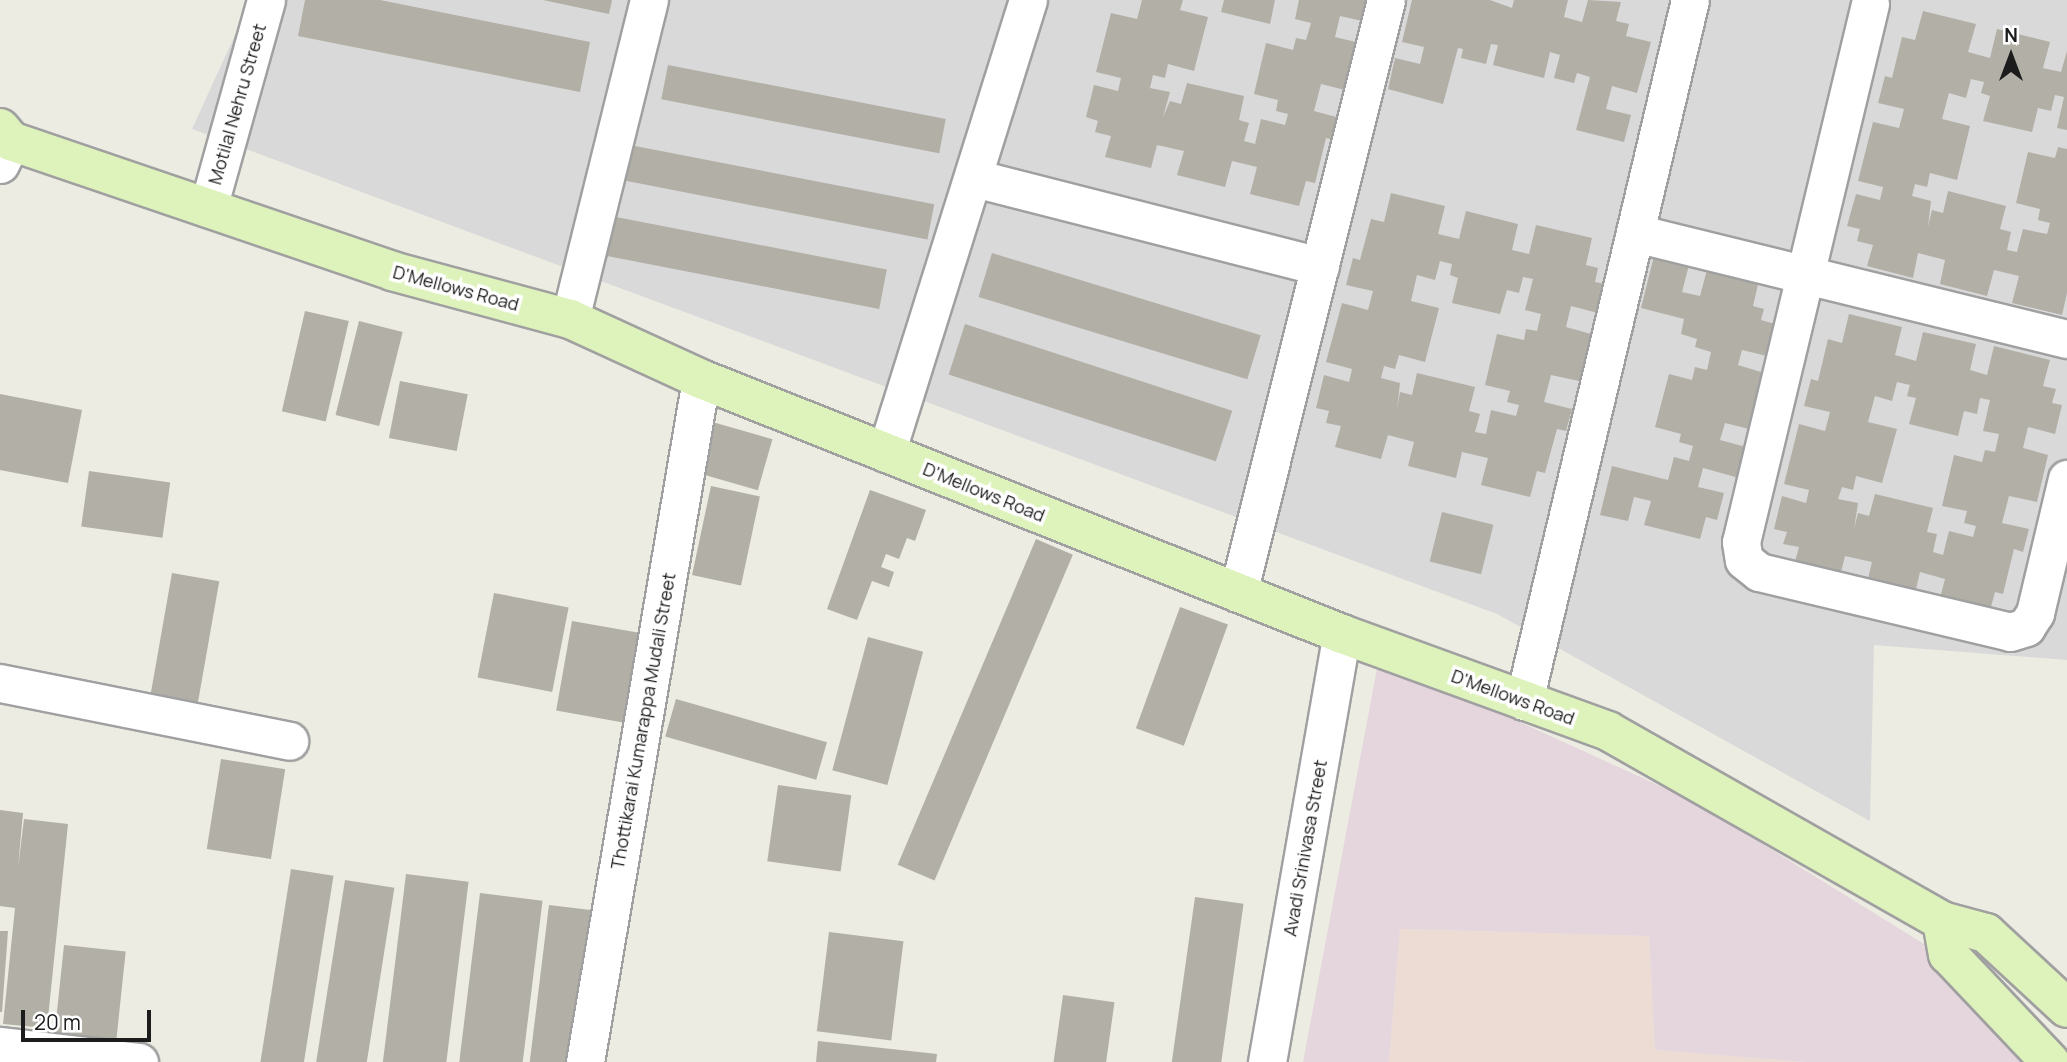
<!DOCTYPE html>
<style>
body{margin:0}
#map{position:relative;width:2067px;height:1062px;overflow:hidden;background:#ecece3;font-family:Manrope,sans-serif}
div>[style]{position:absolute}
.residential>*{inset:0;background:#dad9d9}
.commercial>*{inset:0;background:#ecdcd3}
.industrial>*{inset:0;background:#e5d5dd}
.building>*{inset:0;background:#b1afa6;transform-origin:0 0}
.roads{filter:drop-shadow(2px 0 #a0a0a0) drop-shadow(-2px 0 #a0a0a0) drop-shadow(0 2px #a0a0a0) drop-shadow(0 -2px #a0a0a0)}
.minor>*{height:37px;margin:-18.5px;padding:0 18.5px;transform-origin:18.5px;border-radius:18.5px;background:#fff}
.secondary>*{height:38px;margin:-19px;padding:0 19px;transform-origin:19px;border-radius:19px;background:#def2bb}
span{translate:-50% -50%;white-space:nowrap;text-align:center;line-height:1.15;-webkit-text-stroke:7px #fff;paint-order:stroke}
.street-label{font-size:18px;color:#1c1c1c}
.north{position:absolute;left:1976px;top:21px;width:70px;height:70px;-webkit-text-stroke:5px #fff;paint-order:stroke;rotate:0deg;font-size:19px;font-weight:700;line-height:28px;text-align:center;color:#1c1c1c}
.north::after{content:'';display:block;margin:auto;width:24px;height:32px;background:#1c1c1c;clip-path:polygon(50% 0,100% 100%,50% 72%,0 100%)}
.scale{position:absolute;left:21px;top:1010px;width:130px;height:32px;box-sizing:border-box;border:4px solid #1c1c1c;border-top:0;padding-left:9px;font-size:21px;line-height:24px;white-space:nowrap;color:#1c1c1c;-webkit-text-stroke:5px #fff;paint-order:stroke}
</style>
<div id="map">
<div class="residential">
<div style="clip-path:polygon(251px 0,2067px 0,2067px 660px,1874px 645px,1870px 821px,1497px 614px,192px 129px)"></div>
</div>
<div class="commercial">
<div style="clip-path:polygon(1400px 929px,1649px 936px,1655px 1050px,1805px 1062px,1389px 1062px)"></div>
</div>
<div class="industrial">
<div style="clip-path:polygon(1379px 658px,1693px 801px,1966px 970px,2038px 1062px,1805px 1062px,1655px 1050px,1649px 936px,1400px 929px,1389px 1062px,1303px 1062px)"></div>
</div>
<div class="building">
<div style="clip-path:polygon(305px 0,380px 0,590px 42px,580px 92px,298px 36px)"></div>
<div style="clip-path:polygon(543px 0,612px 0,609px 14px)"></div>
<div style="clip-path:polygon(1142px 0,1183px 0,1180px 10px,1208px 17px,1194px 71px,1168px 64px,1165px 78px,1153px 75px,1150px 88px,1170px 92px,1163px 117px,1170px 101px,1181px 104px,1187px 83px,1244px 96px,1239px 120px,1249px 123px,1244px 141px,1255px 144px,1261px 119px,1285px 125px,1288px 114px,1276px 111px,1278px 100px,1254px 94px,1266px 43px,1293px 50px,1296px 38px,1306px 40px,1311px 23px,1295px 19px,1299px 0,1373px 0,1367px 22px,1340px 16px,1335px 37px,1360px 43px,1349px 91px,1321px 84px,1314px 111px,1340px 118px,1335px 140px,1326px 138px,1315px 183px,1306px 181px,1299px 206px,1250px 194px,1257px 167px,1232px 161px,1225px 187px,1177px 175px,1184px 151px,1157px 145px,1151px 168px,1105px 157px,1111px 136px,1095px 132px,1098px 121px,1086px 117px,1094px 85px,1118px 91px,1121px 78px,1096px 72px,1111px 13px,1137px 19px)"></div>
<div style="clip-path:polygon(1224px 0,1275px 0,1270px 24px,1221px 12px)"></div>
<div style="clip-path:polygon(1412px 0,1490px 0,1512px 8px,1514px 0,1568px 0,1564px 17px,1582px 22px,1588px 0,1621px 2px,1616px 21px,1629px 24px,1626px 36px,1651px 42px,1637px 93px,1612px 86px,1606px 109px,1631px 115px,1624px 142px,1576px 130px,1590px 77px,1577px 73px,1574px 83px,1554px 78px,1560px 55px,1550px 52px,1544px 78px,1493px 65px,1498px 45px,1491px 44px,1486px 64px,1461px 58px,1463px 49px,1458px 48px,1443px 104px,1388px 89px,1395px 58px,1420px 64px,1424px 47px,1402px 42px)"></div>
<div style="clip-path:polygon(1923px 11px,1976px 24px,1968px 52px,1990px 58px,1997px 29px,2050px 42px,2043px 68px,2061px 72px,2067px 51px,2067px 130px,2057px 128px,2064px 97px,2055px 95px,2051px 111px,2038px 108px,2032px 132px,1983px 121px,1990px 96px,1981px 93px,1984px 82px,1971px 79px,1966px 98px,1949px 93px,1942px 119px,1970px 126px,1957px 180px,1930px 173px,1927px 187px,1915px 184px,1912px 196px,1931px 201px,1928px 227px,1932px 210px,1943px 213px,1948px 191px,2006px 206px,2000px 229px,2011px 232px,2007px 250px,2017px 252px,2023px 229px,2047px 234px,2050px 223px,2038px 220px,2040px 209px,2016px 203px,2028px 152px,2055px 158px,2058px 147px,2067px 149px,2067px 293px,2062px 315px,2012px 303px,2019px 276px,1994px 270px,1987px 296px,1940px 284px,1945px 260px,1918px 253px,1913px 278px,1867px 266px,1873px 245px,1857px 241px,1860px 229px,1847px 226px,1856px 194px,1880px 200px,1883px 187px,1858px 181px,1873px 122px,1899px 128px,1904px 109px,1878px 103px,1885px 76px,1892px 78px,1902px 37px,1915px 40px)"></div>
<div style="left:668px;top:65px;width:283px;height:35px;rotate:11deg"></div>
<div style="left:630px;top:145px;width:310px;height:36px;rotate:11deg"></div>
<div style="clip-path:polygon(evenodd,1391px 193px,1445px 206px,1438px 234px,1459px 239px,1466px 211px,1518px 224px,1512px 250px,1529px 254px,1536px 225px,1592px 238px,1586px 265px,1598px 268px,1595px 282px,1605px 284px,1598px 313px,1571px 306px,1566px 327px,1591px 334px,1579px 381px,1551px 375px,1544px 402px,1572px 409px,1566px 431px,1557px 429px,1545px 473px,1537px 471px,1530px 497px,1481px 485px,1488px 458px,1462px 452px,1456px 478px,1408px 466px,1414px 442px,1388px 435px,1381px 459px,1335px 447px,1341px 426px,1326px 423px,1329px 411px,1316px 408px,1324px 375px,1349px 382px,1352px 369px,1326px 362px,1342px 303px,1368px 310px,1373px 291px,1346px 285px,1353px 258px,1360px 260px,1371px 219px,1384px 222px,1391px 193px,1440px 261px,1452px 264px,1450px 275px,1458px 278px,1452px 303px,1500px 314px,1507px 290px,1519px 293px,1523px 277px,1533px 279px,1525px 310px,1541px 314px,1537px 331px,1526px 329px,1524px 340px,1497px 334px,1485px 385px,1510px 391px,1507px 402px,1519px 405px,1516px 416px,1491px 410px,1486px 434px,1475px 432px,1480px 414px,1469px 411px,1475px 387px,1417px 373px,1412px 395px,1400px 392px,1397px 409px,1400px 383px,1381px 378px,1384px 366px,1395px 369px,1399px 355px,1425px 362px,1439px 308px,1411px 301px,1417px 275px,1435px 280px,1440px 261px)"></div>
<div style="left:611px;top:216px;width:281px;height:40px;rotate:11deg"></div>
<div style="clip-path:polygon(1655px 252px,1690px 261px,1682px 292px,1700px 296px,1708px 266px,1759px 280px,1753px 306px,1764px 309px,1761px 320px,1775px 324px,1767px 356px,1742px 350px,1738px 365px,1764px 373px,1749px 429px,1725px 423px,1720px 440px,1746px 447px,1739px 478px,1703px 468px,1698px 487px,1724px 493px,1717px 520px,1706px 517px,1700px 539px,1644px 525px,1651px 501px,1634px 497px,1628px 521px,1600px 515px,1612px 466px,1668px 480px,1674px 457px,1689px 461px,1693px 446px,1679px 442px,1681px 434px,1655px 427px,1669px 374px,1692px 380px,1695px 367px,1707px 370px,1711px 352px,1695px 347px,1697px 339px,1681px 334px,1684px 319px,1641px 308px)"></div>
<div style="left:992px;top:253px;width:281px;height:46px;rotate:17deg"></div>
<div style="left:305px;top:311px;width:45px;height:103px;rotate:13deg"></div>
<div style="clip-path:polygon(evenodd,1849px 314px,1902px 327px,1895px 355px,1916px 361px,1923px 332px,1976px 344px,1970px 370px,1987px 375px,1994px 346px,2050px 360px,2043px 386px,2056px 389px,2052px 403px,2062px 405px,2055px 434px,2028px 427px,2023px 448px,2048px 455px,2037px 502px,2009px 496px,2002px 523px,2029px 529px,2023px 552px,2014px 549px,2003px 594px,1995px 592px,1988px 618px,1938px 606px,1945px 579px,1920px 572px,1914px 598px,1866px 587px,1872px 562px,1845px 556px,1839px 580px,1793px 569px,1799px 547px,1783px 544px,1787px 532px,1774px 529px,1782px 496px,1806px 503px,1809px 490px,1784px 484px,1799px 424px,1825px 431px,1830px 412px,1804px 406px,1811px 379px,1818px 381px,1828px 339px,1842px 343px,1849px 314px,1897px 382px,1910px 385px,1907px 396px,1916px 398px,1909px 424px,1958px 436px,1964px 411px,1977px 414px,1980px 398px,1990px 400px,1983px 431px,1999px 434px,1995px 452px,1985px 450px,1982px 462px,1954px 455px,1942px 506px,1967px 511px,1964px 523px,1976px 526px,1973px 537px,1949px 531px,1943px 555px,1933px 552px,1937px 534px,1927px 532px,1933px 508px,1875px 494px,1869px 516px,1858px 513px,1854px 529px,1858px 503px,1838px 499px,1842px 487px,1853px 490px,1856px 476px,1882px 483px,1897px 429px,1868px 422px,1875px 396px,1892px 401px,1897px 382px)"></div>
<div style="left:359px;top:321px;width:45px;height:97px;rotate:14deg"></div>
<div style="left:965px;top:324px;width:281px;height:53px;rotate:18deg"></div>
<div style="left:400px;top:381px;width:69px;height:58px;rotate:11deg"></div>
<div style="clip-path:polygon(0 394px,82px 410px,68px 483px,0 470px)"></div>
<div style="left:709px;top:421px;width:66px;height:53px;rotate:16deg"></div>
<div style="left:89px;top:471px;width:82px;height:56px;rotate:8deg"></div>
<div style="left:711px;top:486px;width:50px;height:91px;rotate:12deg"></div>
<div style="clip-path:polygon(870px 490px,926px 510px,915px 541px,907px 538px,899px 559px,886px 554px,881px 567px,894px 572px,889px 587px,872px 581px,857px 620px,827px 609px)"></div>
<div style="left:1442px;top:512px;width:53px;height:51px;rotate:14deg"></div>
<div style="left:1036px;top:539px;width:40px;height:354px;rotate:23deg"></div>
<div style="left:172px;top:573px;width:48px;height:132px;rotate:10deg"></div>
<div style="left:494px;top:593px;width:76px;height:86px;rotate:11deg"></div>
<div style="left:1180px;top:607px;width:51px;height:129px;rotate:20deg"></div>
<div style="left:572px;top:621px;width:78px;height:91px;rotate:10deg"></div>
<div style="left:868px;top:637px;width:57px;height:138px;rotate:15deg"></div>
<div style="left:676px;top:699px;width:157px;height:39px;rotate:16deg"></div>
<div style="left:221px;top:759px;width:65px;height:91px;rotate:9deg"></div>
<div style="left:778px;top:785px;width:74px;height:77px;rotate:8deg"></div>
<div style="clip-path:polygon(0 810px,23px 813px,18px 868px,24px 819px,68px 824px,47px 1028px,3px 1024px,15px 908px,0 906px)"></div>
<div style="left:291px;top:869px;width:43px;height:196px;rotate:9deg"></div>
<div style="left:406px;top:874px;width:63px;height:190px;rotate:7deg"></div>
<div style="left:345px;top:880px;width:50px;height:184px;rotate:9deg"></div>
<div style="left:480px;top:893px;width:63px;height:171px;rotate:7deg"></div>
<div style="left:1195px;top:897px;width:49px;height:167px;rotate:8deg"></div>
<div style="left:549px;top:905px;width:48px;height:159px;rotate:7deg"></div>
<div style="clip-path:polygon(0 931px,8px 931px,2px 1012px,0 1012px)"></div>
<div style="left:829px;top:932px;width:75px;height:100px;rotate:7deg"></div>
<div style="left:64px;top:945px;width:62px;height:89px;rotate:6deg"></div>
<div style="left:1063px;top:995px;width:52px;height:68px;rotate:8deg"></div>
<div style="clip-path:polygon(818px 1041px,937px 1054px,936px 1062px,816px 1062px)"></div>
</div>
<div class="roads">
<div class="minor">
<div style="left:1870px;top:4px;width:553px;rotate:103.48deg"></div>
<div style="left:1741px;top:542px;width:18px;rotate:81deg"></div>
<div style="left:1744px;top:560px;width:19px;rotate:39deg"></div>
<div style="left:1759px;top:572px;width:258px;rotate:13.4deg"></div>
<div style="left:2010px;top:632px;width:17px;rotate:-17deg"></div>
<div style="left:2026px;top:627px;width:17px;rotate:-57deg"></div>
<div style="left:2035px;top:613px;width:138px;rotate:-76.6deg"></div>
<div style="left:0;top:164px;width:25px;rotate:-64deg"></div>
<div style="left:974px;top:178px;width:357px;rotate:14.3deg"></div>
<div style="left:208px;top:208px;width:216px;rotate:-74.4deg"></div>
<div style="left:1635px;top:233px;width:445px;rotate:13.8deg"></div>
<div style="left:570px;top:319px;width:329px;rotate:-76.1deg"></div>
<div style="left:886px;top:453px;width:475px;rotate:-72.6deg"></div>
<div style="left:1238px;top:593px;width:611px;rotate:-75.99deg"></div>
<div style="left:0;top:683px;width:295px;rotate:11.3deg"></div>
<div style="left:1524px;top:701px;width:720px;rotate:-76.68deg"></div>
<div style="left:0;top:1046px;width:140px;rotate:6.6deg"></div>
<div style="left:585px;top:1062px;width:693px;rotate:-80.36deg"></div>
<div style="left:1267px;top:1062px;width:435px;rotate:-80.1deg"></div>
</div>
<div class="secondary">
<div style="left:0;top:128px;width:17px;rotate:50deg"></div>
<div style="left:11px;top:141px;width:403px;rotate:18.8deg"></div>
<div style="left:392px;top:271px;width:184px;rotate:15.1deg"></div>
<div style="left:570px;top:319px;width:144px;rotate:24.6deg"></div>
<div style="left:701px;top:379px;width:690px;rotate:21.69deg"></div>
<div style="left:1342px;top:634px;width:283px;rotate:20deg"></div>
<div style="left:1608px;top:731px;width:384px;rotate:29.6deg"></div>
<div style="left:1942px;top:921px;width:46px;rotate:15.3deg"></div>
<div style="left:1986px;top:933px;width:110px;rotate:42.8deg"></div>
<div style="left:1942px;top:921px;width:34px;rotate:80deg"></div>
<div style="left:1948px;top:954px;width:149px;rotate:46.6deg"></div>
</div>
</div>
<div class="street-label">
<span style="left:237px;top:104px;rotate:-74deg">Motilal Nehru Street</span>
<span style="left:456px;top:288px;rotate:15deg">D'Mellows Road</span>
<span style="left:984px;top:492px;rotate:22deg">D'Mellows Road</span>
<span style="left:1513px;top:697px;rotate:20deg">D'Mellows Road</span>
<span style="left:643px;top:721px;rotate:-80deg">Thottikarai Kumarappa Mudali Street</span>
<span style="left:1305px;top:848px;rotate:-80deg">Avadi Srinivasa Street</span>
</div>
<div class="north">N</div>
<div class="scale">20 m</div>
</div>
